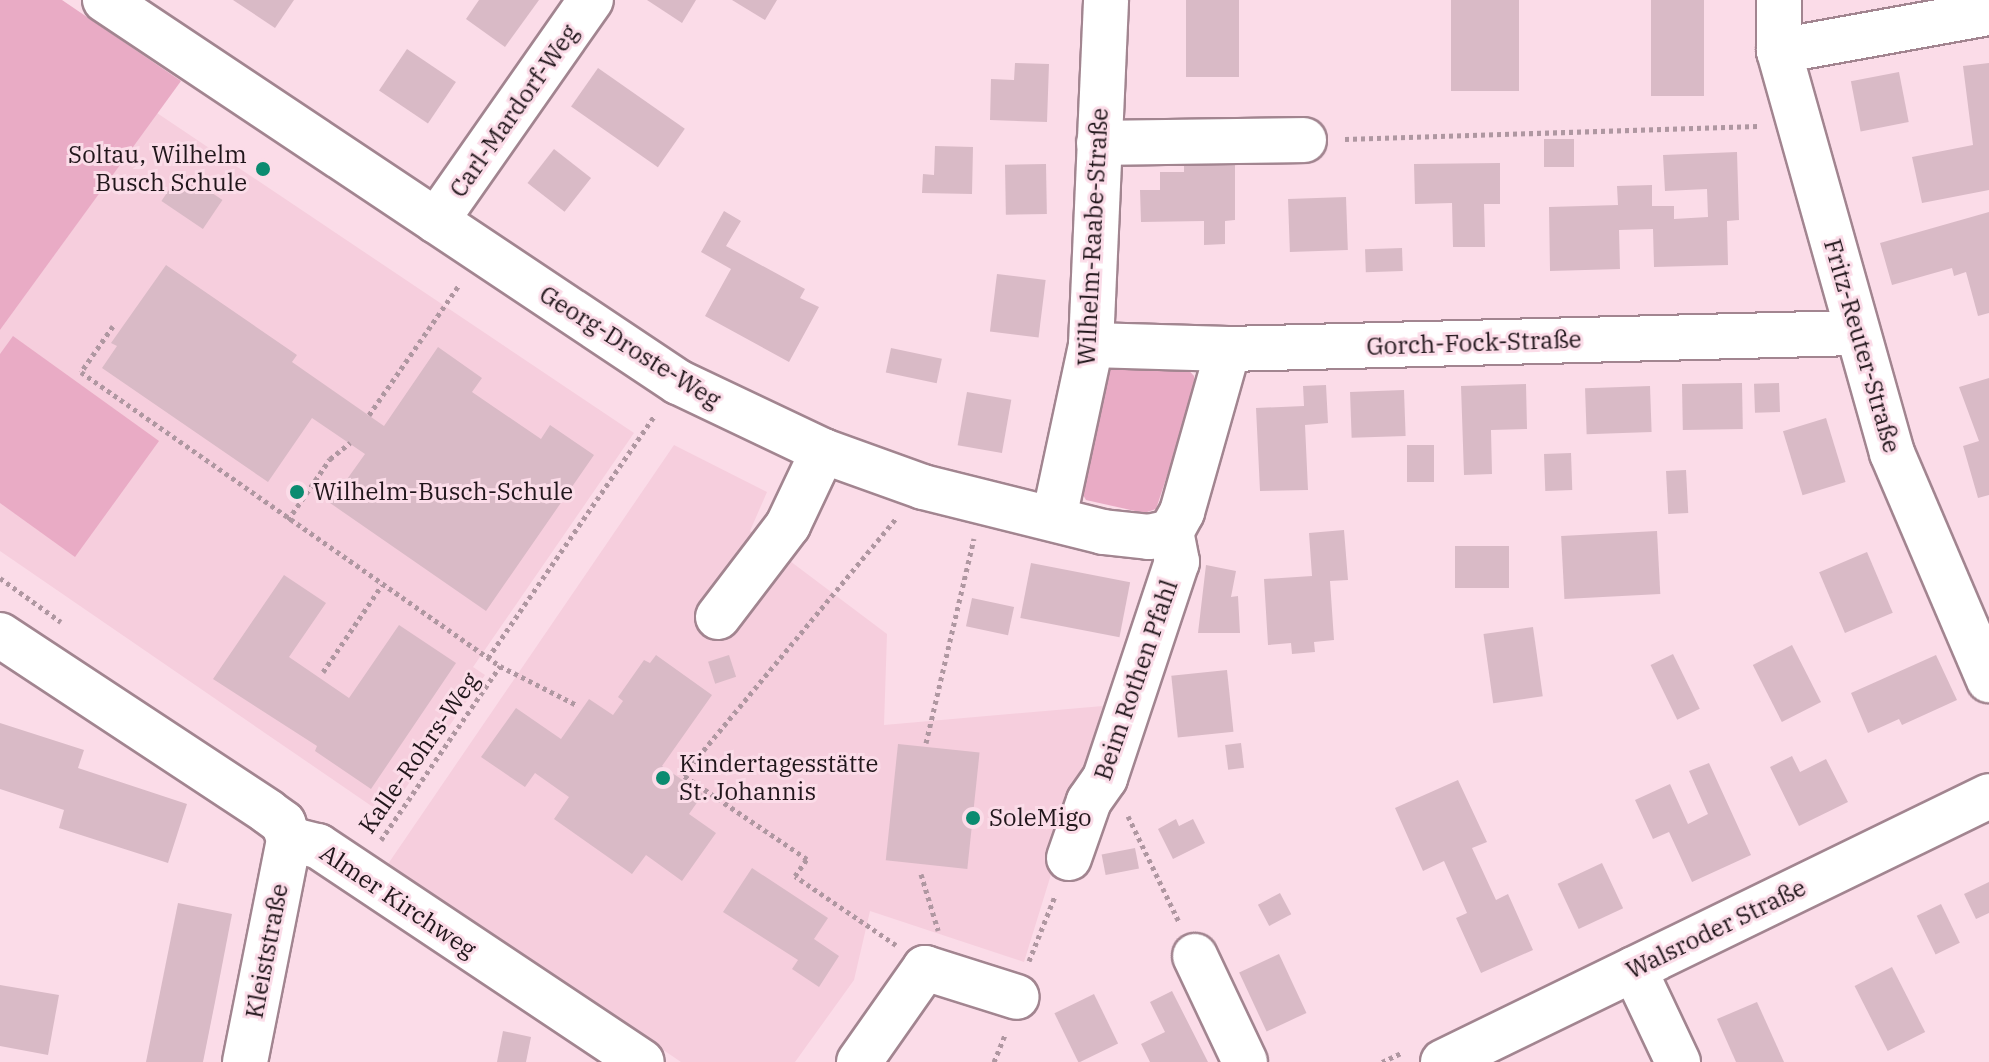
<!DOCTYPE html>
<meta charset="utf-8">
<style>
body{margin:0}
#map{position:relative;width:1989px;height:1062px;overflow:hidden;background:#fbdce8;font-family:"IBM Plex Serif",serif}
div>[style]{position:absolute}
.built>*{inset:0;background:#f6cedd}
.green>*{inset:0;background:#e9abc5}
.building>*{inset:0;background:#d9bac6;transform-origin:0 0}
.path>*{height:5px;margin-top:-2.5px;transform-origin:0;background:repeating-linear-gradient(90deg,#af97a1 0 4px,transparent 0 8px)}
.roads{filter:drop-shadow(2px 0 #a28590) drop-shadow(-2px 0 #a28590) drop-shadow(0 2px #a28590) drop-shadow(0 -2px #a28590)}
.minor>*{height:44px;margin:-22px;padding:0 22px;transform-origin:22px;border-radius:22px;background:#fff}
.major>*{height:44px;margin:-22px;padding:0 22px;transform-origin:22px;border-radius:22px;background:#fff}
.dots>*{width:22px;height:22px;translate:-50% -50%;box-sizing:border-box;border:4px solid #fbdce8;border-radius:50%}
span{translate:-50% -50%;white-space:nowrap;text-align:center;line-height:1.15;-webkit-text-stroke:6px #fbdce8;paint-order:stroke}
.street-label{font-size:24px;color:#21161b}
.poi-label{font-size:24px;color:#21161b}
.right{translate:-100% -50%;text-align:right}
.left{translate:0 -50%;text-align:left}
</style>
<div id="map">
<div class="built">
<div style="clip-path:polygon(157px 113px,634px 433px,473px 667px,485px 675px,386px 816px,0 551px,0 330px)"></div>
<div style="clip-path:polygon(674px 445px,767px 492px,750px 531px,887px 634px,884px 725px,1103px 706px,1024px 962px,870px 911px,854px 980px,795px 1062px,681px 1062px,388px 864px)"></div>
</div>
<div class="green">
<div style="clip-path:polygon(0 0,62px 0,181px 81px,0 330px)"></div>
<div style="clip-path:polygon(13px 336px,159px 441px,75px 557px,0 503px,0 354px)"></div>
<div style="clip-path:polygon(1185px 366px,1194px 376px,1195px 391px,1156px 509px,1144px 513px,1086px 500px,1080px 490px,1103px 375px,1111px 367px)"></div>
</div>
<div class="building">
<div style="clip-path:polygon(233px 0,294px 0,275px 28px)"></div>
<div style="clip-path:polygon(479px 0,539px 0,505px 47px,466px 19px)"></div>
<div style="clip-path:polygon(647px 0,696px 0,682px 23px)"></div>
<div style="clip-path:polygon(732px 0,777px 0,765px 20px)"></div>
<div style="left:1186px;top:0;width:53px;height:77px"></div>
<div style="left:1451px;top:0;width:68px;height:91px"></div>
<div style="left:1651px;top:0;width:53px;height:96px"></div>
<div style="left:407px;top:49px;width:59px;height:50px;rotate:34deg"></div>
<div style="clip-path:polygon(1015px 63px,1049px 64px,1047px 122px,990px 120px,991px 79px,1014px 80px)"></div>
<div style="clip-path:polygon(1989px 63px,1989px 190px,1922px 203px,1912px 157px,1973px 145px,1963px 66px)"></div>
<div style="left:598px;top:68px;width:106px;height:47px;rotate:35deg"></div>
<div style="left:1899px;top:72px;width:51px;height:49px;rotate:79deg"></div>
<div style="left:1574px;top:139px;width:28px;height:30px;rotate:90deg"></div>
<div style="clip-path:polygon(935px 146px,973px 147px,972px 194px,922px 193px,923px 174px,934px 175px)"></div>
<div style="left:554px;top:149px;width:47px;height:43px;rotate:38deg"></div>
<div style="clip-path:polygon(1737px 152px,1739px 220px,1727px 221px,1728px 265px,1654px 267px,1653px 229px,1619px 230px,1620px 269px,1550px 271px,1549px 207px,1618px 205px,1617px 186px,1652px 185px,1652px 206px,1674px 206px,1674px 219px,1708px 217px,1707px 189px,1665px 191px,1663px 155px)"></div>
<div style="clip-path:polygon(1500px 163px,1500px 204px,1484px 204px,1485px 247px,1453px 247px,1452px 203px,1415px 204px,1414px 164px)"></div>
<div style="left:1046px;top:164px;width:50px;height:41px;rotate:89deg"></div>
<div style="clip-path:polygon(1235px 165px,1235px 220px,1225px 221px,1225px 244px,1204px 245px,1204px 221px,1141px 222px,1140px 190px,1160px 190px,1160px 172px,1184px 172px,1184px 166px)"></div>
<div style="left:181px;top:172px;width:50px;height:35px;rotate:34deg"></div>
<div style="left:1346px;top:197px;width:53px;height:58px;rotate:88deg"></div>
<div style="clip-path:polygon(724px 211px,741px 221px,726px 246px,805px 289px,800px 298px,819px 307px,789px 362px,705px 316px,731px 269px,701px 252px)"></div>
<div style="clip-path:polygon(1989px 212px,1989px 313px,1978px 316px,1966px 272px,1954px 276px,1952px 268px,1892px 285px,1880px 243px)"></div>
<div style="left:1402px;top:248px;width:23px;height:37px;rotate:88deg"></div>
<div style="clip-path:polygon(166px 265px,297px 355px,292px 362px,384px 426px,438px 347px,482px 378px,472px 392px,541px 439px,550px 425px,594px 455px,486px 611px,330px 503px,365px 454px,312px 418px,268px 482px,102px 368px,117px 346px,111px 343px)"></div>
<div style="left:997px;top:274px;width:49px;height:58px;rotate:7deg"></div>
<div style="left:891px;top:348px;width:52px;height:25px;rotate:12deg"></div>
<div style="clip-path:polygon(1989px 378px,1989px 495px,1978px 498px,1963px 446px,1979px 441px,1959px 387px)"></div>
<div style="left:1742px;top:383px;width:46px;height:60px;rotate:89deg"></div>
<div style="left:1779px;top:383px;width:29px;height:25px;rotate:88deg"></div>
<div style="clip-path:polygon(1526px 384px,1527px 429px,1491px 430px,1492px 474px,1464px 475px,1461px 386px)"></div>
<div style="clip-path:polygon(1326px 385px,1328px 423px,1305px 425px,1308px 490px,1260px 491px,1256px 408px,1304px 406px,1303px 386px)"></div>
<div style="left:1650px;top:386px;width:46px;height:65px;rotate:88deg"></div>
<div style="left:1404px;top:390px;width:46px;height:54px;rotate:88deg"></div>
<div style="left:967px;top:392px;width:45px;height:54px;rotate:10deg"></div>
<div style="left:1826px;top:418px;width:67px;height:45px;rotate:73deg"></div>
<div style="left:1407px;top:445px;width:27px;height:37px"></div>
<div style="left:1571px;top:453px;width:37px;height:27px;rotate:88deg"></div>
<div style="left:1686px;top:470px;width:43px;height:20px;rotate:87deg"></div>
<div style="clip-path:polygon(1344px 530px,1348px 580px,1330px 581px,1334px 640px,1314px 642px,1315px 652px,1292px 654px,1291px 643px,1268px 645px,1264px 579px,1312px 576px,1309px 533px)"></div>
<div style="left:1657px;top:531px;width:63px;height:96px;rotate:87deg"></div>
<div style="left:1455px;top:546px;width:54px;height:42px"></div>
<div style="left:1867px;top:552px;width:66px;height:52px;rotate:67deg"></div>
<div style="left:1031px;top:563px;width:101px;height:56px;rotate:11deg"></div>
<div style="clip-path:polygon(1206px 565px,1236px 571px,1231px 597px,1238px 596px,1240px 633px,1198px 633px)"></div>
<div style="clip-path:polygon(284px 575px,326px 603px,289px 657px,349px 698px,399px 625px,456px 663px,371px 789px,315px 751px,317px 746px,213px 679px)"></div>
<div style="left:972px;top:598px;width:43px;height:29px;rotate:12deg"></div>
<div style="left:1533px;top:627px;width:70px;height:50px;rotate:82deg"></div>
<div style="left:1792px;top:645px;width:64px;height:44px;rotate:63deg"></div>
<div style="left:1673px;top:654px;width:61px;height:25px;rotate:64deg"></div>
<div style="clip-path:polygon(656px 655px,712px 695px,662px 766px,703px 794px,689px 814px,716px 833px,682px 881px,646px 855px,632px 874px,554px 819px,569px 797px,535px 773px,525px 787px,481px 757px,516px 708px,561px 739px,589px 699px,613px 715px,623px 701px,618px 697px,644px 660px,650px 663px)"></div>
<div style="left:729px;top:655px;width:23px;height:22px;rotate:72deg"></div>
<div style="clip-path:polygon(1936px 655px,1957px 700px,1902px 725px,1899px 719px,1868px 733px,1851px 693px)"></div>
<div style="left:1227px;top:670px;width:62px;height:56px;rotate:84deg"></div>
<div style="clip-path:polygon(0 723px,84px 750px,78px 768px,187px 804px,168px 863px,59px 828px,64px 810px,0 789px)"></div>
<div style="left:1241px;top:743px;width:25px;height:16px;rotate:83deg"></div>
<div style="left:898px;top:744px;width:82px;height:117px;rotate:6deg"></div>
<div style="clip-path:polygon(1792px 756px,1800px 772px,1826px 759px,1848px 802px,1799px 826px,1770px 767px)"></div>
<div style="clip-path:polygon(1709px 763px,1751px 855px,1692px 882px,1669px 832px,1653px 839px,1635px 800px,1670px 784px,1688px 824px,1708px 814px,1689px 771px)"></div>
<div style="clip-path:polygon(1458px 780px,1487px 842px,1472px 848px,1496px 900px,1508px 894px,1533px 950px,1481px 973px,1456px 918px,1467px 913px,1444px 861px,1423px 871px,1395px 808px)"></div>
<div style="clip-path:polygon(1176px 819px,1179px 826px,1193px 819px,1205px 843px,1173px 859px,1158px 829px)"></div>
<div style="left:1135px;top:848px;width:21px;height:34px;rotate:79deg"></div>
<div style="left:1602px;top:863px;width:50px;height:49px;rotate:65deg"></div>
<div style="clip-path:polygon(752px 868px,828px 918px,814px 939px,839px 956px,819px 987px,792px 969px,798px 960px,723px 912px)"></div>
<div style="clip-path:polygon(1989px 882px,1989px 913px,1976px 919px,1964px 894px)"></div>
<div style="left:1280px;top:893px;width:24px;height:25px;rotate:62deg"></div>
<div style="clip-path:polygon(178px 903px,232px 914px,215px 1002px,203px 1062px,146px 1062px)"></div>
<div style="left:1941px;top:904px;width:43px;height:27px;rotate:64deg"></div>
<div style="left:1279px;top:954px;width:65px;height:44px;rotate:65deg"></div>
<div style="left:1892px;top:967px;width:73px;height:42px;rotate:63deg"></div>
<div style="clip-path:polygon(0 985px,59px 995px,48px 1055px,0 1046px)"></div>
<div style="clip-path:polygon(1172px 991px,1208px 1062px,1150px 1062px,1141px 1044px,1165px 1032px,1150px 1002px)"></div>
<div style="left:1094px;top:994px;width:55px;height:44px;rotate:64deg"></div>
<div style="clip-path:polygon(1757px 1002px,1784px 1062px,1736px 1062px,1717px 1019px)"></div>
<div style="clip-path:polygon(503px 1031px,531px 1037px,526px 1062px,497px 1062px)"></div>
</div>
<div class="path">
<div style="left:1345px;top:139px;width:413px;rotate:-1.8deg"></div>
<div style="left:113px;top:326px;width:56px;rotate:124.8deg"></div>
<div style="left:81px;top:372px;width:512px;rotate:35.06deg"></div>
<div style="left:500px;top:666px;width:86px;rotate:26.9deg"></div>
<div style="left:369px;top:415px;width:158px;rotate:-55.3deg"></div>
<div style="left:288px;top:520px;width:74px;rotate:-55.5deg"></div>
<div style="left:330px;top:459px;width:26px;rotate:-39deg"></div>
<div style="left:0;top:578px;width:75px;rotate:35.8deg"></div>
<div style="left:488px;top:658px;width:295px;rotate:-55.5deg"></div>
<div style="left:323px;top:672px;width:105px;rotate:-55.9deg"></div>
<div style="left:926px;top:743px;width:210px;rotate:-76.8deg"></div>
<div style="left:1128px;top:816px;width:118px;rotate:64.3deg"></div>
<div style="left:381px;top:840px;width:211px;rotate:-55.6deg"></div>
<div style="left:921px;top:874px;width:59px;rotate:73.1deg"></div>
<div style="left:896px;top:945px;width:122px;rotate:-145.7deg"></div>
<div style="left:795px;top:876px;width:21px;rotate:-55deg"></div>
<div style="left:807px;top:859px;width:150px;rotate:-145.9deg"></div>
<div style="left:683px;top:775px;width:334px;rotate:-50.3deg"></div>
<div style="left:1029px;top:961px;width:70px;rotate:-68.2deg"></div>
<div style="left:994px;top:1062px;width:29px;rotate:-68deg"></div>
<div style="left:1382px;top:1062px;width:23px;rotate:-25deg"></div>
</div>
<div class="roads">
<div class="minor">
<div style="left:105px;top:0;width:689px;rotate:33.69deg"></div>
<div style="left:678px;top:382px;width:161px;rotate:25.4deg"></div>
<div style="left:823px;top:451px;width:106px;rotate:19.8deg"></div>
<div style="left:923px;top:487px;width:186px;rotate:14deg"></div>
<div style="left:1103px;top:532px;width:46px;rotate:6.2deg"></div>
<div style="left:1149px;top:537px;width:23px;rotate:-13deg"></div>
<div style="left:1171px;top:532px;width:23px;rotate:-61deg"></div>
<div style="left:1182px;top:512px;width:169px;rotate:-74.2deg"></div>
<div style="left:1779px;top:0;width:51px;rotate:90deg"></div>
<div style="left:1779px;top:51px;width:418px;rotate:74.3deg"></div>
<div style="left:1892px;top:453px;width:247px;rotate:66.9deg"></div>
<div style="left:1779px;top:51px;width:213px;rotate:-10.3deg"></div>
<div style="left:1099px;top:143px;width:205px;rotate:-0.8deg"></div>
<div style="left:436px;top:221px;width:270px;rotate:-55deg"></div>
<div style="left:1091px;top:345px;width:137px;rotate:1.7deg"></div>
<div style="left:1228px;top:349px;width:628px;rotate:-1.46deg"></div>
<div style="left:1054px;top:518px;width:177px;rotate:-77.9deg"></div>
<div style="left:1091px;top:345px;width:345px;rotate:-87.5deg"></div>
<div style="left:718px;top:617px;width:116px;rotate:-52.7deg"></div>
<div style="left:788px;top:525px;width:82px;rotate:-64.7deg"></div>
<div style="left:0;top:635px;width:321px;rotate:33.4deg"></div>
<div style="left:268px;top:812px;width:19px;rotate:36deg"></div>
<div style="left:283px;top:823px;width:17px;rotate:69deg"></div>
<div style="left:289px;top:839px;width:30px;rotate:14deg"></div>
<div style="left:318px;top:846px;width:389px;rotate:33.7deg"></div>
<div style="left:1069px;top:858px;width:60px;rotate:-70.7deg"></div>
<div style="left:1089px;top:801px;width:28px;rotate:-55deg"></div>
<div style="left:1105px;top:778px;width:228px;rotate:-71.6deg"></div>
<div style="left:1177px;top:562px;width:31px;rotate:-101deg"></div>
<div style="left:1195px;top:956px;width:117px;rotate:64.7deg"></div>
<div style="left:1634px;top:969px;width:103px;rotate:64.7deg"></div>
<div style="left:245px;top:1062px;width:227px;rotate:-78.8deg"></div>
<div style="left:859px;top:1062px;width:115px;rotate:-54.9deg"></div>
<div style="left:925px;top:968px;width:96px;rotate:17.5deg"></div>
</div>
<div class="major">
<div style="left:1443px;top:1062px;width:607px;rotate:-25.97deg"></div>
</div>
</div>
<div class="dots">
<div style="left:263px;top:169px;background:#0b8b70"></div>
<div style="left:297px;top:492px;background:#0b8b70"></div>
<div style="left:663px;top:778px;background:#0b8b70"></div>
<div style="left:973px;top:818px;background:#0b8b70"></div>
</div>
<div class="street-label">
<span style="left:514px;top:111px;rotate:-55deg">Carl-Mardorf-Weg</span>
<span style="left:1093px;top:237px;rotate:-87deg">Wilhelm-Raabe-Straße</span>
<span style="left:1474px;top:343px;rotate:-2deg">Gorch-Fock-Straße</span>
<span style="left:1862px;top:346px;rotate:74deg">Fritz-Reuter-Straße</span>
<span style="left:630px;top:347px;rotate:32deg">Georg-Droste-Weg</span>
<span style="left:1136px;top:680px;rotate:-71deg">Beim Rothen Pfahl</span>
<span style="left:419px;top:753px;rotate:-55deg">Kalle-Rohrs-Weg</span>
<span style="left:398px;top:901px;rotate:34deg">Almer Kirchweg</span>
<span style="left:1716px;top:929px;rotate:-26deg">Walsroder Straße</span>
<span style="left:267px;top:951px;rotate:-79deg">Kleiststraße</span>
</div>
<div class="poi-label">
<span class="right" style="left:247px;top:169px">Soltau, Wilhelm<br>Busch Schule</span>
<span class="left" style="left:313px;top:492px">Wilhelm-Busch-Schule</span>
<span class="left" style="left:679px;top:778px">Kindertagesstätte<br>St. Johannis</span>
<span class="left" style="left:989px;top:818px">SoleMigo</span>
</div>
</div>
